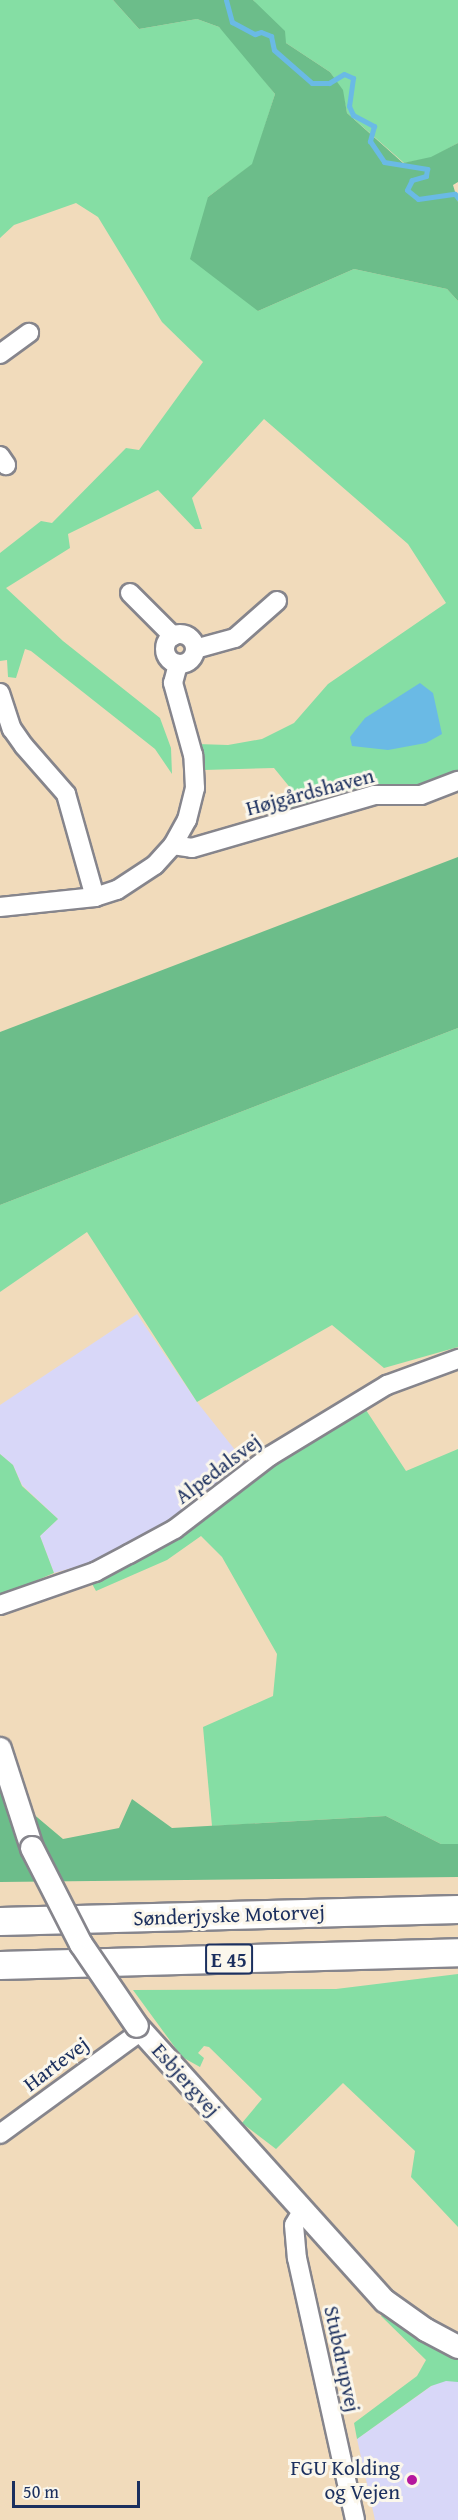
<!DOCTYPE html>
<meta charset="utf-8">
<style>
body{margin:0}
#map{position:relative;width:458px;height:2520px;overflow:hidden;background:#f1dbbb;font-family:"Gentium Book Plus",serif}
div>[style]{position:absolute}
.built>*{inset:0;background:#d8d7f8}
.green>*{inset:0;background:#85dea4}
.forest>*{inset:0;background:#6cbd8a}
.water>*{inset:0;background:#6abae5}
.stream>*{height:5px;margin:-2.5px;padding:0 2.5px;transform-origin:2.5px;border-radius:2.5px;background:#6abae5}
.roads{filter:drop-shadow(2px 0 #86858c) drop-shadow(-2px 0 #86858c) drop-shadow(0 2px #86858c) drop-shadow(0 -2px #86858c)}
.minor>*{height:18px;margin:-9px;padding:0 9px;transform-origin:9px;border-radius:9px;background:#fff}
.minor>.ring{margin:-9px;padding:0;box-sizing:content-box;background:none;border:18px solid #fff;border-radius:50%}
.major>*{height:22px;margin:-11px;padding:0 11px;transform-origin:11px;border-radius:11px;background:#fff}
.highway>*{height:27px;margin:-13.5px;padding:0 13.5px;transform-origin:13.5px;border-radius:13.5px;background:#fff}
.bridges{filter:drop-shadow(2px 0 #86858c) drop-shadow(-2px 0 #86858c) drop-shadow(0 2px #86858c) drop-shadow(0 -2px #86858c)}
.major-bridge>*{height:22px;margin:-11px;padding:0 11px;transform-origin:11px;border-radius:11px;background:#fff}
.dots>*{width:16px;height:16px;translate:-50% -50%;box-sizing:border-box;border:3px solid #fbf7ec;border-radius:50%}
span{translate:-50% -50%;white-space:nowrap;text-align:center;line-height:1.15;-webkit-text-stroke:6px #fbf7ec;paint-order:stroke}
.shield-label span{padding:2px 4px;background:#fbf7ec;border:2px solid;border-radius:4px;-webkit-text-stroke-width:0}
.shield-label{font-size:20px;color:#1b2f5e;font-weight:700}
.street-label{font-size:21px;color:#1b2f5e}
.poi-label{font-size:21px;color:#1b2f5e}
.right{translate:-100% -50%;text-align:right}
.scale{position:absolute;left:12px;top:2481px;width:128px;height:27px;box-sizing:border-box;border:3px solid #1b2f5e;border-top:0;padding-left:8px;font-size:18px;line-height:21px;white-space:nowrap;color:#1b2f5e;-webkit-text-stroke:4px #fbf7ec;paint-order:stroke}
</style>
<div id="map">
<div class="built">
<div style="clip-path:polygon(137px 1314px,197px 1402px,247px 1465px,185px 1512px,97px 1561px,54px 1573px,40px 1536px,58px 1519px,22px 1485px,13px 1465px,0 1454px,0 1405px)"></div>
<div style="clip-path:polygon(458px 2367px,458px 2520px,375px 2520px,357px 2439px)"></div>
</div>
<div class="green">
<div style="clip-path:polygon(0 0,113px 0,139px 29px,197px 19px,219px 27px,229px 36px,275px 94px,253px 164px,208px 197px,258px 311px,354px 269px,447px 289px,458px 301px,458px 773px,419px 787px,288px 811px,292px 790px,274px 768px,204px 770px,197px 744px,228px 745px,262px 739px,294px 723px,328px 684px,446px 603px,408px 544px,264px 419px,192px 498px,202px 529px,195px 529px,158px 490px,68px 534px,70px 548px,6px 588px,63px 641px,160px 718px,171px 748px,172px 774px,155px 749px,31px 651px,25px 649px,16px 678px,8px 677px,7px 660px,0 661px,0 553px,41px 521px,52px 523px,126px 448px,139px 450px,203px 362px,162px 322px,98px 217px,76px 203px,14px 225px,0 238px)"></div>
<div style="clip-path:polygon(253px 0,458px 0,458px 143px,431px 158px,404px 163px,347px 113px,342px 90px,330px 72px,286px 43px)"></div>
<div style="clip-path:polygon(458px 1028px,458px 1347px,384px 1368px,332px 1325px,197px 1402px,87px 1232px,0 1292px,0 1205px)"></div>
<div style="clip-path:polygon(366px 1410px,406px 1471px,458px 1449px,458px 1844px,441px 1844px,386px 1816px,212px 1826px,203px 1727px,273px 1696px,277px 1654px,222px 1557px,201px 1536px,167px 1560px,96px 1591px,91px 1582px,187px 1530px,291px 1453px)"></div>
<div style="clip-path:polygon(0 1454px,13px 1465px,22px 1486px,58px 1519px,40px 1536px,54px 1573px,0 1596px)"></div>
<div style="clip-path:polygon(458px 1974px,458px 2227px,411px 2177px,415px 2151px,343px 2083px,276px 2149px,242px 2123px,262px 2099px,209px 2047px,204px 2046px,198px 2053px,204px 2058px,200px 2067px,182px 2057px,133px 1990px,336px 1989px)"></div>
<div style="clip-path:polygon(385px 2312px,403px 2328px,458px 2359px,458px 2382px,446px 2381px,431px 2386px,357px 2439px,354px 2423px,417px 2376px,426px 2360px,381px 2316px)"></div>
</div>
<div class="forest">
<div style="clip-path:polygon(113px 0,253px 0,285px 31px,286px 43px,330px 72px,343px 90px,347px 113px,403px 163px,431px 157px,458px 143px,458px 182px,453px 185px,458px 202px,458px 301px,447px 289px,354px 269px,258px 311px,190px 259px,208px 197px,252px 164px,275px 94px,219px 27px,197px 19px,139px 29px)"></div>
<div style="clip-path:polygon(458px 857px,458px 1028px,0 1205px,0 1032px)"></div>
<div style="clip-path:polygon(0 1786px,63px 1839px,119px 1828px,132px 1799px,172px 1828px,386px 1816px,441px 1844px,458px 1844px,458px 1877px,0 1882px)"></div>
</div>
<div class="water">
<div style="clip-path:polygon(420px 683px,433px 693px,442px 734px,426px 743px,388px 750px,352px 746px,350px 737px,365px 718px)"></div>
</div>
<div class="stream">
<div style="left:226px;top:0;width:23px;rotate:75deg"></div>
<div style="left:232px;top:22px;width:26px;rotate:28deg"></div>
<div style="left:255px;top:34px;width:6px;rotate:-18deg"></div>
<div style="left:261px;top:32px;width:11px;rotate:22deg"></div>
<div style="left:271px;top:36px;width:14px;rotate:78deg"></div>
<div style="left:274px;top:50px;width:50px;rotate:41deg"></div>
<div style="left:312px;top:83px;width:17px"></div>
<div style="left:329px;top:83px;width:17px;rotate:-31deg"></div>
<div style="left:344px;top:74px;width:10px;rotate:24deg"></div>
<div style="left:353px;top:78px;width:28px;rotate:98deg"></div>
<div style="left:349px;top:106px;width:10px;rotate:66deg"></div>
<div style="left:353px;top:115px;width:24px;rotate:28deg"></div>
<div style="left:374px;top:126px;width:16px;rotate:105deg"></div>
<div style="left:370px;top:141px;width:25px;rotate:56deg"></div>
<div style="left:384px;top:162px;width:44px;rotate:9.2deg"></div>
<div style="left:427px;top:169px;width:7px;rotate:98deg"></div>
<div style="left:426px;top:176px;width:15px;rotate:164deg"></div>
<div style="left:412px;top:180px;width:11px;rotate:117deg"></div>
<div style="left:407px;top:190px;width:14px;rotate:39deg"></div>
<div style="left:418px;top:199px;width:37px;rotate:-8deg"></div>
<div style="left:455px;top:194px;width:5px;rotate:53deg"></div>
</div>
<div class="roads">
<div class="minor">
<div style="left:0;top:354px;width:36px;rotate:-36deg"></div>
<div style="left:0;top:456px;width:11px;rotate:56deg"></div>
<div style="left:130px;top:593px;width:61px;rotate:45deg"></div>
<div class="ring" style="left:165px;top:634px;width:12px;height:12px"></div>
<div style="left:195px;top:649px;width:41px;rotate:-15.4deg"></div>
<div style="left:235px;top:638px;width:56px;rotate:-41.4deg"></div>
<div style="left:0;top:693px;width:38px;rotate:72deg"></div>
<div style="left:12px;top:729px;width:21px;rotate:55deg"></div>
<div style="left:24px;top:746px;width:64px;rotate:48.8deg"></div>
<div style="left:66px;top:794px;width:107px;rotate:74.3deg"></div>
<div style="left:173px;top:845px;width:19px;rotate:9deg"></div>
<div style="left:192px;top:848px;width:190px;rotate:-16.2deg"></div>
<div style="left:374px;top:795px;width:47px"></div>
<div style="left:421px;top:795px;width:40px;rotate:-21deg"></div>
<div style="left:0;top:907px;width:96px;rotate:-6deg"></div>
<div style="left:95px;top:897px;width:23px;rotate:-18deg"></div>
<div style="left:117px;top:890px;width:45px;rotate:-33.3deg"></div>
<div style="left:155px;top:865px;width:27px;rotate:-48deg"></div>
<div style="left:173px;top:845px;width:29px;rotate:-61deg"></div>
<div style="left:187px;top:820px;width:33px;rotate:-76deg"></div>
<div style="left:195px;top:788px;width:33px;rotate:-93deg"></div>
<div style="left:193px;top:755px;width:75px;rotate:-105.5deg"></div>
<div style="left:173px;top:683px;width:20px;rotate:-75deg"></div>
<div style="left:0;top:1605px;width:101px;rotate:-19.2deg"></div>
<div style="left:95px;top:1572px;width:38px;rotate:-28deg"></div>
<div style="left:129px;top:1554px;width:52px;rotate:-28.5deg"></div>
<div style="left:175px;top:1529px;width:120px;rotate:-37.5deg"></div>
<div style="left:270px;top:1456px;width:137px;rotate:-31.3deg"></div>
<div style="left:387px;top:1385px;width:76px;rotate:-20.1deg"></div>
<div style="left:0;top:2134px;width:175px;rotate:-36.1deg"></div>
<div style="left:303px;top:2210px;width:17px;rotate:121deg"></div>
<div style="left:294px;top:2225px;width:33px;rotate:85deg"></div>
<div style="left:297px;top:2258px;width:268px;rotate:77.5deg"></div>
</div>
<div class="major">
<div style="left:0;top:1749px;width:104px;rotate:72.1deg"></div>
<div style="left:137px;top:2026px;width:370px;rotate:48deg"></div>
<div style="left:385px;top:2301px;width:50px;rotate:35.3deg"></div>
<div style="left:426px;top:2330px;width:36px;rotate:28deg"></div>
</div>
<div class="highway">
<div style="left:0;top:1921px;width:458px;rotate:-1.5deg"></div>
<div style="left:0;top:1965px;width:458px;rotate:-1.6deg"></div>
</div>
</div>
<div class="bridges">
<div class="major-bridge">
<div style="left:32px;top:1848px;width:108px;rotate:63deg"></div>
<div style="left:81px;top:1944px;width:99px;rotate:55.7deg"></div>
</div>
</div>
<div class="dots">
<div style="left:412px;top:2480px;background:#b5179e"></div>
</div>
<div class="shield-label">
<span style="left:229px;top:1959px">E 45</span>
</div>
<div class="street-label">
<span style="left:310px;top:792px;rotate:-15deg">Højgårdshaven</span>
<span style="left:218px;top:1469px;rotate:-37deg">Alpedalsvej</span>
<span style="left:229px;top:1915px;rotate:-2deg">Sønderjyske Motorvej</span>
<span style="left:56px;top:2064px;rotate:-37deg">Hartevej</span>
<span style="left:186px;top:2080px;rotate:48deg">Esbjergvej</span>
<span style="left:342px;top:2359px;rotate:78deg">Stubdrupvej</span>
</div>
<div class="poi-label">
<span class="right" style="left:400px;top:2480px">FGU Kolding<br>og Vejen</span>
</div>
<div class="scale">50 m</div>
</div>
